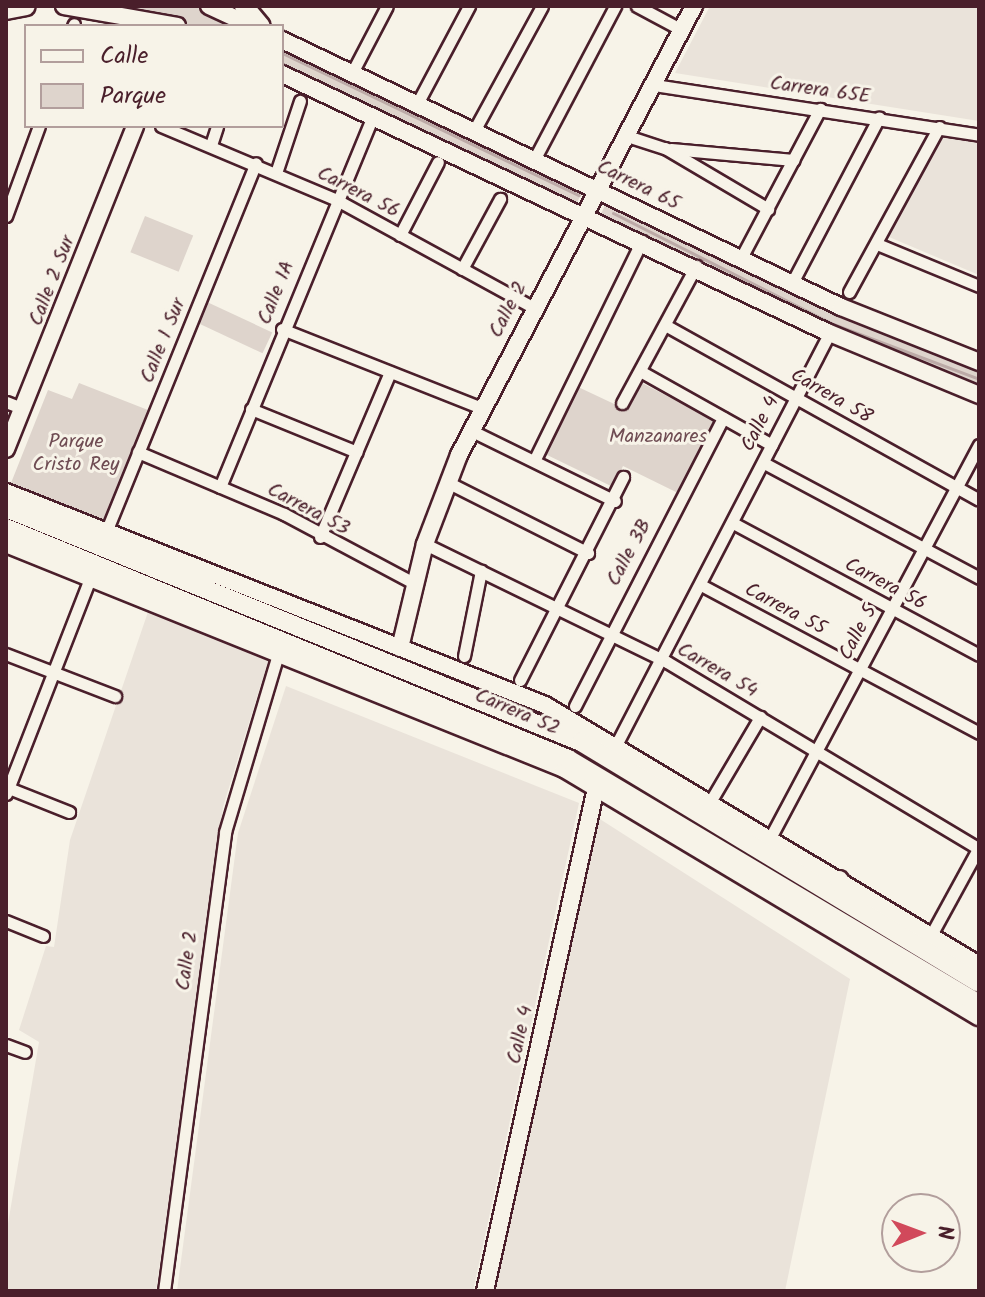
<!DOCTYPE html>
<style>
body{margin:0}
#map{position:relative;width:985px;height:1297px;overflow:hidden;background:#f7f3e8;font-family:Kalam,sans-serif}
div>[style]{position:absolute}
.built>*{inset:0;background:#eae3da}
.green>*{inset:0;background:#ded4cc;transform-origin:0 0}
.stream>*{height:3px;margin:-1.5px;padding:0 1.5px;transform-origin:1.5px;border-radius:1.5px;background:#bcaaa7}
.roads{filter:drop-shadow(2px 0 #4a1f2b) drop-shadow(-2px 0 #4a1f2b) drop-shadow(0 2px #4a1f2b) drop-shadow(0 -2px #4a1f2b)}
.street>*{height:11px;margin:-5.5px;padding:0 5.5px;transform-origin:5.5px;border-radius:5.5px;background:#f7f3e8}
.secondary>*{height:16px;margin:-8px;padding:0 8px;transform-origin:8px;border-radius:8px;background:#f7f3e8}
.primary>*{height:18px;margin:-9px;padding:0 9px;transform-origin:9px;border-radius:9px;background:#f7f3e8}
span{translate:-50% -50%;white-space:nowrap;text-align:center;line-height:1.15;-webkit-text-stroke:6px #f7f3e8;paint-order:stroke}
.street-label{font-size:20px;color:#4a1f2b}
.park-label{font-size:20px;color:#6f4c53}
.frame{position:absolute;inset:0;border:8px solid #4a1f2b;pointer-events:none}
.legend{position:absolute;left:24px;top:24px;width:260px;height:104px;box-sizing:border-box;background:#f7f3e8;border:2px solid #b29e9c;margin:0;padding:10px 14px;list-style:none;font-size:24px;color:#4a1f2b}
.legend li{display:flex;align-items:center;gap:16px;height:40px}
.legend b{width:40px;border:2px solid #b29e9c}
.north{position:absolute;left:881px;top:1193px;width:80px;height:80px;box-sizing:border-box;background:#f7f3e8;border:2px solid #b29e9c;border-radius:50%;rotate:89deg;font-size:22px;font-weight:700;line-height:32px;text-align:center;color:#4a1f2b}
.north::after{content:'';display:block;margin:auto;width:28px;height:36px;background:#d1495b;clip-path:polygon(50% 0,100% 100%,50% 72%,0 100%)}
</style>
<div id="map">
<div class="built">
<div style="clip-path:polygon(710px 6px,979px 6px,979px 121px,675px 73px)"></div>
<div style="clip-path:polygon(943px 137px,979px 143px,979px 275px,889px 237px)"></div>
<div style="clip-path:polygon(149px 609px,269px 658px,223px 807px,156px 1291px,6px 1291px,6px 1235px,39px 1042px,19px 1030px,46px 946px,54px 947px,70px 840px)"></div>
<div style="clip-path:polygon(286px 686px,579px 803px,473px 1291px,177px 1291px,238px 833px)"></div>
<div style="clip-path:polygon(592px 814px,850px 979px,785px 1291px,494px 1291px)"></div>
</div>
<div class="green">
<div style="clip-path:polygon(116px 6px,197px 6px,241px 26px,194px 26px)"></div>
<div style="left:282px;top:45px;width:334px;height:21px;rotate:25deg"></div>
<div style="clip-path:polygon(608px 199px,979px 367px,979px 388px,902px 361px,600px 216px)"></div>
<div style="left:145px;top:216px;width:52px;height:39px;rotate:22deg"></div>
<div style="left:207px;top:302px;width:72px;height:23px;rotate:25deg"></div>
<div style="clip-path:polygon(79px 383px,148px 410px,104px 521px,11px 483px,48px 390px,72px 399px)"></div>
<div style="clip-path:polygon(642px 383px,717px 422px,680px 494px,623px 466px,613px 487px,543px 453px,576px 386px,627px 410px)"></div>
</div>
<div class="stream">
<div style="left:282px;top:53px;width:329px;rotate:25.6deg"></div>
<div style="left:613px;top:213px;width:246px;rotate:26.8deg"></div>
<div style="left:833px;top:324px;width:156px;rotate:20.6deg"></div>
</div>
<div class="roads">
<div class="street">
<div style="left:637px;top:6px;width:51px;rotate:28.1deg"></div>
<div style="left:73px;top:26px;width:2px;rotate:-63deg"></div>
<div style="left:353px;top:71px;width:73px;rotate:-62.4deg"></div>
<div style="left:654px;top:85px;width:329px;rotate:8.7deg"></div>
<div style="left:418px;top:102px;width:109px;rotate:-62deg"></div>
<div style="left:161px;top:126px;width:189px;rotate:22.8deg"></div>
<div style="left:335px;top:199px;width:225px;rotate:28.7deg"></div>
<div style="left:475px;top:129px;width:140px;rotate:-61.4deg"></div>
<div style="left:627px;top:136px;width:40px;rotate:18deg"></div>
<div style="left:665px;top:148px;width:120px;rotate:30.6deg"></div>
<div style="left:211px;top:145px;width:20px;rotate:-72deg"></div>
<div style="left:671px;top:149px;width:123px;rotate:5.1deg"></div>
<div style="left:535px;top:158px;width:172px;rotate:-62.2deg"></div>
<div style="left:276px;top:173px;width:76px;rotate:-71.6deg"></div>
<div style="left:6px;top:216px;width:96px;rotate:-69.9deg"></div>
<div style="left:400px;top:235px;width:82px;rotate:-62.5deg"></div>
<div style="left:877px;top:244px;width:110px;rotate:22.4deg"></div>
<div style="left:741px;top:258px;width:169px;rotate:-62.1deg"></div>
<div style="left:462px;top:269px;width:80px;rotate:-61.5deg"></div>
<div style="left:792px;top:283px;width:187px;rotate:-62.3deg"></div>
<div style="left:849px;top:292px;width:188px;rotate:-61.4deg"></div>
<div style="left:665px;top:325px;width:359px;rotate:29.1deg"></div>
<div style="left:282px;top:329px;width:215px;rotate:21.6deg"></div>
<div style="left:640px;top:371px;width:151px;rotate:29.3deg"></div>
<div style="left:6px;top:402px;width:17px;rotate:21deg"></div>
<div style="left:622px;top:403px;width:156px;rotate:-61.6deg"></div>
<div style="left:251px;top:409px;width:114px;rotate:22.1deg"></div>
<div style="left:472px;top:431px;width:159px;rotate:26.1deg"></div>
<div style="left:138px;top:452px;width:159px;rotate:23deg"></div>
<div style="left:284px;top:514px;width:147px;rotate:28deg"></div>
<div style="left:535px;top:459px;width:243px;rotate:-63.9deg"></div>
<div style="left:764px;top:463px;width:244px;rotate:28.1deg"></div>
<div style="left:447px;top:482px;width:158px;rotate:26.7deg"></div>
<div style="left:220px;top:487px;width:402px;rotate:-67.6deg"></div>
<div style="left:733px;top:523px;width:279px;rotate:28.2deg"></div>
<div style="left:106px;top:532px;width:398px;rotate:-67.9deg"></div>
<div style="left:320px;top:537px;width:179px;rotate:-67deg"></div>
<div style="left:425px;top:544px;width:269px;rotate:26deg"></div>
<div style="left:667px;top:662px;width:364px;rotate:30.9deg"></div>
<div style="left:701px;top:585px;width:315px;rotate:28deg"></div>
<div style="left:6px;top:654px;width:117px;rotate:21.1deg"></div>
<div style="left:464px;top:656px;width:87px;rotate:-78.7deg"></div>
<div style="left:520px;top:680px;width:228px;rotate:-63.1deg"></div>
<div style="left:575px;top:706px;width:324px;rotate:-62.8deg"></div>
<div style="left:616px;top:745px;width:464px;rotate:-62.6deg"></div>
<div style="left:6px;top:787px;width:68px;rotate:21.6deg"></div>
<div style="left:6px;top:794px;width:232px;rotate:-68.7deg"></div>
<div style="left:710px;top:802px;width:99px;rotate:-59.5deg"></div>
<div style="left:770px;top:838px;width:445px;rotate:-62deg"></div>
<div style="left:6px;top:921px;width:40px;rotate:22deg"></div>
<div style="left:931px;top:935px;width:98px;rotate:-61.3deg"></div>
<div style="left:6px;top:1045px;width:20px;rotate:20deg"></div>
<div style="left:164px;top:1291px;width:463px;rotate:-82.4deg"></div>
<div style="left:225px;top:832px;width:193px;rotate:-73.4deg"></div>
</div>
<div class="secondary">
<div style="left:64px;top:6px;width:115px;rotate:10deg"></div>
<div style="left:209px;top:6px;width:47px;rotate:24.9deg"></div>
<div style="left:282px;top:40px;width:619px;rotate:25.53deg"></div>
<div style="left:841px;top:307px;width:149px;rotate:21.7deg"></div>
<div style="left:282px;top:74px;width:603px;rotate:25.33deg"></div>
<div style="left:827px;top:332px;width:165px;rotate:22.5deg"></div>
<div style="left:6px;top:449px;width:348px;rotate:-68.2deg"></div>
<div style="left:6px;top:492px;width:580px;rotate:21.56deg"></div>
<div style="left:545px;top:705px;width:506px;rotate:30.92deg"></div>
<div style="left:6px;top:544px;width:602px;rotate:21.96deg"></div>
<div style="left:564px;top:769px;width:483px;rotate:30.9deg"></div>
<div style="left:400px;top:648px;width:107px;rotate:-76.5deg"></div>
<div style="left:425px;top:544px;width:95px;rotate:-69.1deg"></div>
<div style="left:459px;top:455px;width:507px;rotate:-62.37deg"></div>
<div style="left:485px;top:1291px;width:515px;rotate:-77.56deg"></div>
</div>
<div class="primary">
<div style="left:244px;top:6px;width:26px;rotate:50deg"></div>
<div style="left:6px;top:10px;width:20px;rotate:-11deg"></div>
<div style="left:6px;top:508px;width:621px;rotate:22.14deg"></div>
<div style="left:581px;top:742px;width:465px;rotate:31.2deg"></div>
<div style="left:6px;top:528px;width:608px;rotate:22.34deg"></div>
<div style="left:568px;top:759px;width:478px;rotate:30.8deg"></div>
<div style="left:839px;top:880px;width:30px;rotate:60deg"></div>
</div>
</div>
<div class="street-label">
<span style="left:820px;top:91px;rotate:8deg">Carrera 65E</span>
<span style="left:638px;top:186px;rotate:26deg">Carrera 65</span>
<span style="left:358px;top:193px;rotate:27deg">Carrera 56</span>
<span style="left:53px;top:281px;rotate:-69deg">Calle 2 Sur</span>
<span style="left:277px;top:293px;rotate:-68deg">Calle 1A</span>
<span style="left:509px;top:310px;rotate:-63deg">Calle 2</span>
<span style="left:164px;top:341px;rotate:-68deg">Calle 1 Sur</span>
<span style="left:831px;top:397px;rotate:30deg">Carrera 58</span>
<span style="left:761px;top:424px;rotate:-63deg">Calle 4</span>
<span style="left:308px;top:510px;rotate:28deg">Carrera 53</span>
<span style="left:630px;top:553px;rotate:-62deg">Calle 3B</span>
<span style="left:885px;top:585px;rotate:28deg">Carrera 56</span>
<span style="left:785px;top:610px;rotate:28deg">Carrera 55</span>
<span style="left:859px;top:633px;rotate:-62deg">Calle 5</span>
<span style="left:717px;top:671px;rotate:30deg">Carrera 54</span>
<span style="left:517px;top:713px;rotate:23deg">Carrera 52</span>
<span style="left:188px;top:961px;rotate:-82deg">Calle 2</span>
<span style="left:521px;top:1035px;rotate:-78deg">Calle 4</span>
</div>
<div class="park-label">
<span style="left:658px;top:437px">Manzanares</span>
<span style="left:76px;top:454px">Parque<br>Cristo Rey</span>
</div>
<div class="frame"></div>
<ul class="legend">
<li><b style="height:10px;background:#f7f3e8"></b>Calle</li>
<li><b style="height:22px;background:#ded4cc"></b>Parque</li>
</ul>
<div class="north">N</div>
</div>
